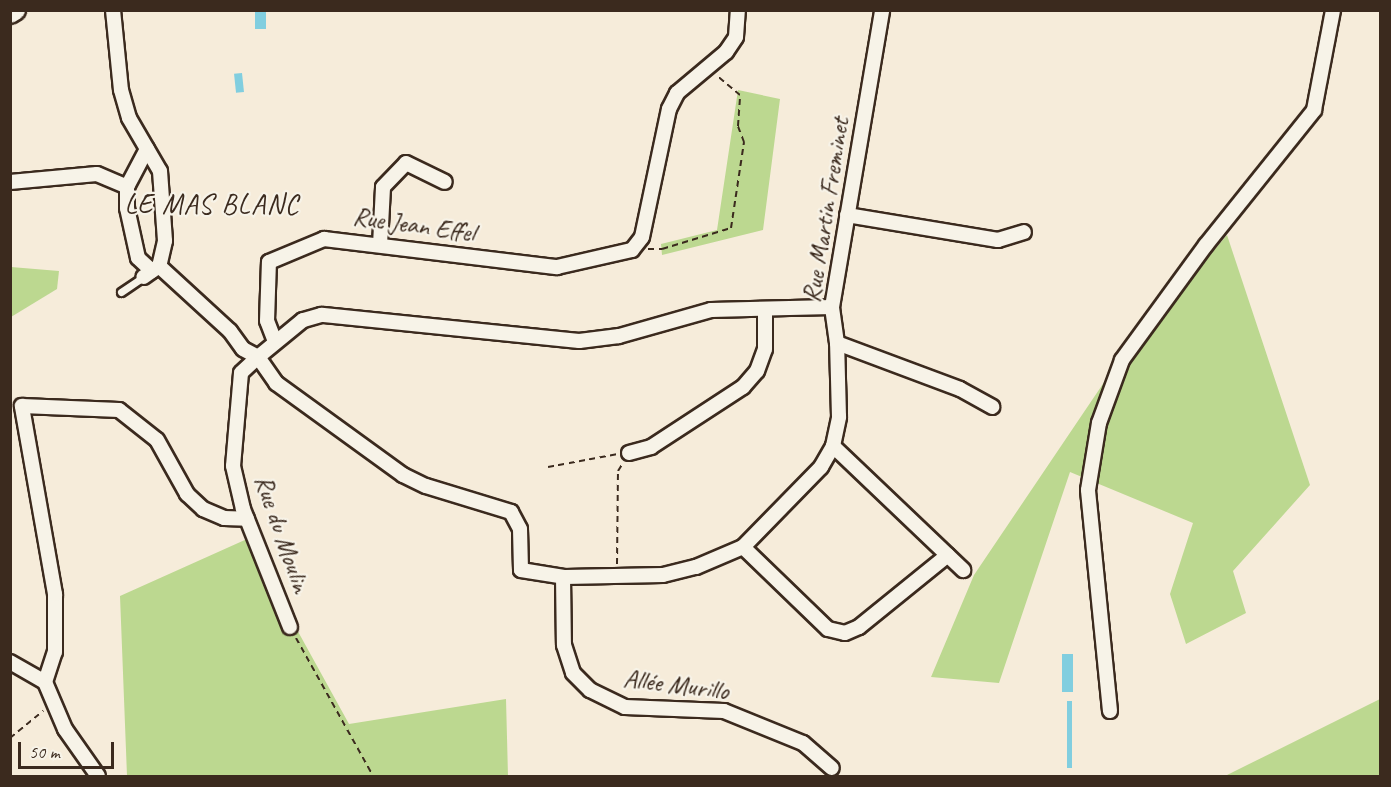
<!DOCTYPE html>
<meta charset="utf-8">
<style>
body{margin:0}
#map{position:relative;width:1391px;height:787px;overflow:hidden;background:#f6ecda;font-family:Caveat,sans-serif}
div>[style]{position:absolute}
.green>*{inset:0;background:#bcd890}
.water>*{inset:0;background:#81cedf;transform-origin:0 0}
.path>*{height:2px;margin-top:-1px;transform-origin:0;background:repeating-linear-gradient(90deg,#3b2a1e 0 6px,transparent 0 10.5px)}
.roads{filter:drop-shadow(2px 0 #3b2a1e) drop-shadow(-2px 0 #3b2a1e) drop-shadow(0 2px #3b2a1e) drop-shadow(0 -2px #3b2a1e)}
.lane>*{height:7px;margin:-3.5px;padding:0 3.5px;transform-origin:3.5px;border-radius:3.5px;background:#f7f3e8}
.street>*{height:14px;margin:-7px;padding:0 7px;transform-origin:7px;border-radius:7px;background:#f7f3e8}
.secondary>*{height:20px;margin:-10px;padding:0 10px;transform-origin:10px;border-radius:10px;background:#f7f3e8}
span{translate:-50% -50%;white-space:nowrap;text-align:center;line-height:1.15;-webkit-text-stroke:4.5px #f7f3e8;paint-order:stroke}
.street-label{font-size:26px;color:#3b2a1e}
.quarter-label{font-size:28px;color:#3b2a1e;letter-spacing:1.5px}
.frame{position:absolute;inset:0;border:12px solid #3b2a1e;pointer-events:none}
.scale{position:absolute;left:18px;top:742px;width:96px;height:27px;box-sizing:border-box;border:3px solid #3b2a1e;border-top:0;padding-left:8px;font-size:18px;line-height:21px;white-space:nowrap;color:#3b2a1e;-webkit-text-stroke:4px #f7f3e8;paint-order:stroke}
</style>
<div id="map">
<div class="green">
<div style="clip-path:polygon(738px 90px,780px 99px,763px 230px,662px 255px,661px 244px,717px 230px)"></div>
<div style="clip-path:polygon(1227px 235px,1310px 485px,1233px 571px,1246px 613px,1186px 644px,1170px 594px,1193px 523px,1070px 472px,999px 683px,931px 677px,974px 575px,1113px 369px)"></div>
<div style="clip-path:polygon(11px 267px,59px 271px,57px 289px,11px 317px)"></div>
<div style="clip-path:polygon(247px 539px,349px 724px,506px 699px,508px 776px,127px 776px,120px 596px)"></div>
<div style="clip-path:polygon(1380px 699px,1380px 776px,1225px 776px)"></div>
</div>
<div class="water">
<div style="left:255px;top:11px;width:11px;height:18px"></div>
<div style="left:242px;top:73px;width:19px;height:8px;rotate:84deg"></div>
<div style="left:1062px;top:654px;width:11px;height:38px"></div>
<div style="left:1067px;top:701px;width:5px;height:67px"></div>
</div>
<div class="path">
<div style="left:648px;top:249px;width:14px"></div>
<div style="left:662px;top:249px;width:72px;rotate:-16.9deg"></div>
<div style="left:731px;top:228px;width:87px;rotate:-81.4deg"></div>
<div style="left:744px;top:142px;width:17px;rotate:-111deg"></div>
<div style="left:738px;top:126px;width:31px;rotate:-86deg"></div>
<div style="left:740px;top:95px;width:30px;rotate:-140deg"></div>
<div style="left:548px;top:467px;width:71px;rotate:-10.5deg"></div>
<div style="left:617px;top:564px;width:93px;rotate:-89.4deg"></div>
<div style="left:618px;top:471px;width:9px;rotate:-58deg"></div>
<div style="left:296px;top:638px;width:158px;rotate:60.8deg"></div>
<div style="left:10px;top:738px;width:43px;rotate:-39.3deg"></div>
</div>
<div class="roads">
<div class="lane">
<div style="left:121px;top:292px;width:27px;rotate:-34deg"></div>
</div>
<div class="street">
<div style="left:113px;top:10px;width:80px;rotate:84.3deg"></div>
<div style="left:121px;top:90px;width:29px;rotate:74deg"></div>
<div style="left:129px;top:118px;width:61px;rotate:59.7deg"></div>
<div style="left:160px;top:171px;width:70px;rotate:85.9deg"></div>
<div style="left:165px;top:241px;width:26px;rotate:103deg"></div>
<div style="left:159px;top:266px;width:19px;rotate:145deg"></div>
<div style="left:147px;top:149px;width:43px;rotate:117.8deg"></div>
<div style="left:127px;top:187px;width:21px;rotate:90deg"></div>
<div style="left:127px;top:208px;width:51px;rotate:77.6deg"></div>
<div style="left:138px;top:258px;width:19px;rotate:43deg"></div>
<div style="left:10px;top:182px;width:87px;rotate:-5.3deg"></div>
<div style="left:97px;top:174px;width:33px;rotate:23deg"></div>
<div style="left:847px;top:215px;width:153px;rotate:9.4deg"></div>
<div style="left:998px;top:240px;width:27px;rotate:-17deg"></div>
<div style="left:380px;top:245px;width:58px;rotate:-87deg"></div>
<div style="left:383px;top:187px;width:33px;rotate:-46deg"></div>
<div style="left:406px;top:163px;width:43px;rotate:26deg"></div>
<div style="left:159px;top:266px;width:96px;rotate:42.5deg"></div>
<div style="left:230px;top:331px;width:22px;rotate:54deg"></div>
<div style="left:243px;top:349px;width:17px;rotate:28deg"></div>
<div style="left:258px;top:357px;width:23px;rotate:137deg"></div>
<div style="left:241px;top:373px;width:93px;rotate:94.9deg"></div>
<div style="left:233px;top:466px;width:44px;rotate:76.9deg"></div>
<div style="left:243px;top:509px;width:127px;rotate:68.3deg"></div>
<div style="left:832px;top:307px;width:121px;rotate:178.6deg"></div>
<div style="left:711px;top:310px;width:96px;rotate:164.2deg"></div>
<div style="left:619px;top:336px;width:40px;rotate:172.9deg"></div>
<div style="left:579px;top:341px;width:259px;rotate:-174.2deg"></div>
<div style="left:321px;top:315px;width:19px;rotate:164deg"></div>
<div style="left:303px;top:320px;width:58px;rotate:140.6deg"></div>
<div style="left:258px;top:357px;width:32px;rotate:55deg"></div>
<div style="left:276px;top:383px;width:157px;rotate:35.9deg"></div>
<div style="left:403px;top:475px;width:25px;rotate:26deg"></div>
<div style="left:426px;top:486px;width:89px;rotate:17deg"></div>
<div style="left:511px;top:512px;width:19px;rotate:62deg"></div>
<div style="left:520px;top:529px;width:41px;rotate:88.6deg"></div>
<div style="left:521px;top:570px;width:45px;rotate:9deg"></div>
<div style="left:565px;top:577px;width:98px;rotate:-1.2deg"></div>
<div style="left:663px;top:575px;width:34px;rotate:-14deg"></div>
<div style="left:696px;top:567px;width:51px;rotate:-23.1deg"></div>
<div style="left:743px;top:547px;width:112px;rotate:-45.7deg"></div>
<div style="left:821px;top:467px;width:24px;rotate:-60deg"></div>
<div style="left:833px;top:446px;width:30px;rotate:-78deg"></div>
<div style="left:839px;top:417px;width:74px;rotate:-91.5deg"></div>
<div style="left:837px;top:343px;width:36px;rotate:-98deg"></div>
<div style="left:832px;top:307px;width:301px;rotate:-80.4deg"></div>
<div style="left:274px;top:339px;width:19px;rotate:-111deg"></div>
<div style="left:267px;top:321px;width:59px;rotate:-88.1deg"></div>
<div style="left:269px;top:262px;width:60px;rotate:-22.7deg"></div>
<div style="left:324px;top:239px;width:235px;rotate:6.9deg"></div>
<div style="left:557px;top:267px;width:77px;rotate:-12.8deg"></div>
<div style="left:632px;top:250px;width:16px;rotate:-52deg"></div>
<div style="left:642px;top:237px;width:131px;rotate:-78.1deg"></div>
<div style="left:669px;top:109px;width:18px;rotate:-63deg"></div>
<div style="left:677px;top:93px;width:64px;rotate:-39.9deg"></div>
<div style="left:726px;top:52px;width:18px;rotate:-56deg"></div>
<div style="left:736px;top:37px;width:27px;rotate:-86deg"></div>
<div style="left:837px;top:343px;width:131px;rotate:20.5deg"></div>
<div style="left:960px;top:389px;width:37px;rotate:29deg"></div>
<div style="left:833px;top:446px;width:180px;rotate:43.6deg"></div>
<div style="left:629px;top:453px;width:23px;rotate:-15deg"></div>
<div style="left:651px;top:447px;width:110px;rotate:-33.1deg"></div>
<div style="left:743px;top:387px;width:21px;rotate:-49deg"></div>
<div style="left:757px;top:371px;width:23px;rotate:-70deg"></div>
<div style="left:765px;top:349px;width:40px;rotate:-90deg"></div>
<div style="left:743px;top:547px;width:118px;rotate:44deg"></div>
<div style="left:828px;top:629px;width:17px;rotate:13deg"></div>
<div style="left:845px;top:633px;width:15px;rotate:-23deg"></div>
<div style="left:859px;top:627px;width:114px;rotate:-39deg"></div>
<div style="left:563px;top:577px;width:68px;rotate:89.2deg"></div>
<div style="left:564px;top:645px;width:29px;rotate:72deg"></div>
<div style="left:573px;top:673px;width:24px;rotate:45deg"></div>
<div style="left:590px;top:690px;width:39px;rotate:26deg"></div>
<div style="left:625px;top:707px;width:99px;rotate:2.3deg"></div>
<div style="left:724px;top:711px;width:85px;rotate:22.1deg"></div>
<div style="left:803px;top:743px;width:38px;rotate:41deg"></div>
<div style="left:10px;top:662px;width:40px;rotate:29.7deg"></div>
<div style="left:1110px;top:711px;width:222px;rotate:-95.7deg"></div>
<div style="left:1088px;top:490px;width:68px;rotate:-80.7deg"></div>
<div style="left:1099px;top:423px;width:67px;rotate:-69.9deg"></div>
<div style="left:1122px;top:360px;width:142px;rotate:-53.9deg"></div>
<div style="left:1206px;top:245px;width:173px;rotate:-51.3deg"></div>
<div style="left:1314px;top:110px;width:102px;rotate:-79.2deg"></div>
<div style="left:98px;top:776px;width:57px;rotate:-125.1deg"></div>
<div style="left:65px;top:729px;width:51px;rotate:-113.1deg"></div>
<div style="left:45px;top:682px;width:32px;rotate:-72deg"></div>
<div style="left:55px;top:652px;width:58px;rotate:-90deg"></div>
<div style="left:55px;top:594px;width:191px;rotate:-100deg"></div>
<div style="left:22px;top:406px;width:97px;rotate:2.4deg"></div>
<div style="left:119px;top:410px;width:48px;rotate:38.3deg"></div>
<div style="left:157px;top:440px;width:62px;rotate:60.9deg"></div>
<div style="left:187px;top:494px;width:22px;rotate:43deg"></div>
<div style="left:203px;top:509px;width:23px;rotate:23deg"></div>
<div style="left:224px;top:518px;width:23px;rotate:2deg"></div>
</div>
<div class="secondary">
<div style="left:10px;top:13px;width:6px;rotate:-31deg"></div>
</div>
</div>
<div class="street-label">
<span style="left:826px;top:210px;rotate:-81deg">Rue Martin Freminet</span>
<span style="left:414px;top:225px;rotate:8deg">Rue Jean Effel</span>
<span style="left:282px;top:534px;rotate:71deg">Rue du Moulin</span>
<span style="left:676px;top:685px;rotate:7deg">Allée Murillo</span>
</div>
<div class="quarter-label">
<span style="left:212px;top:204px">LE MAS BLANC</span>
</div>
<div class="frame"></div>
<div class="scale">50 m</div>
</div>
